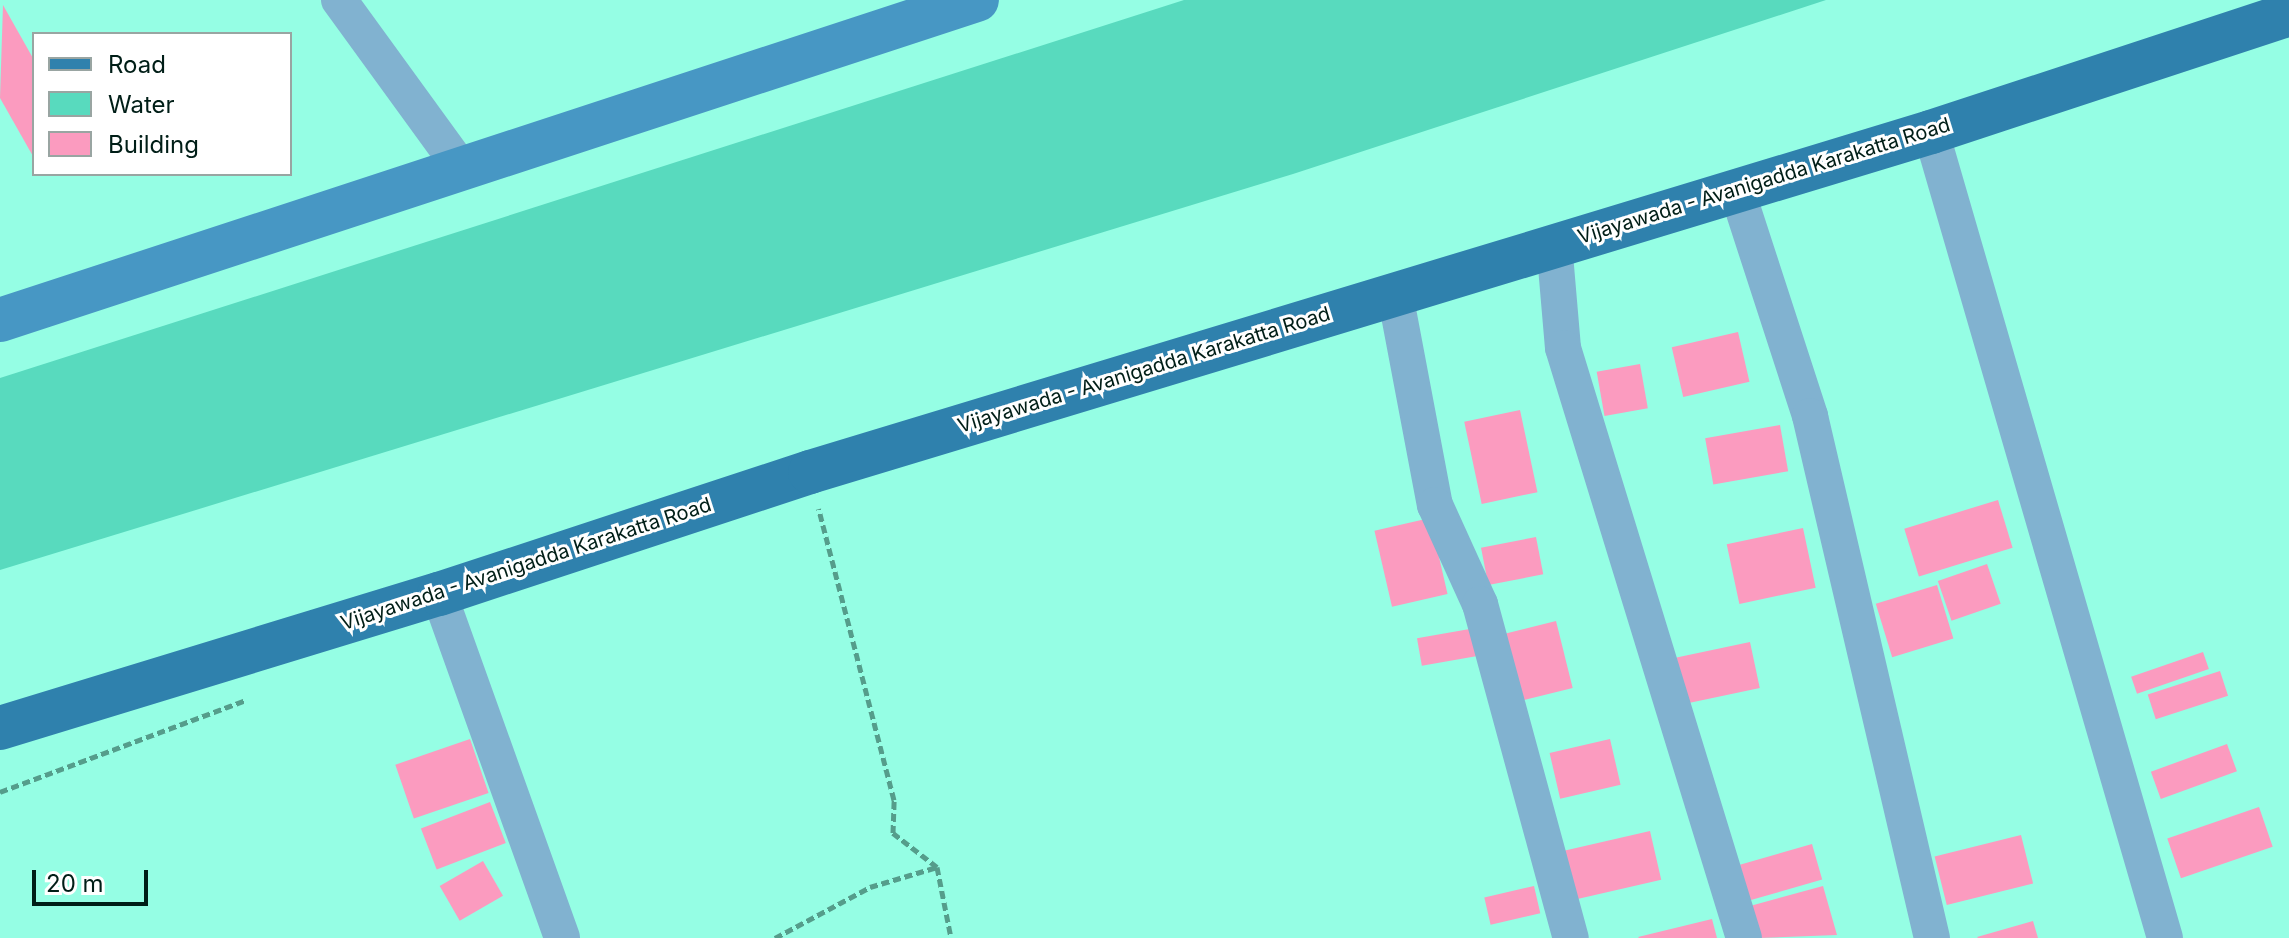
<!DOCTYPE html>
<style>
body{margin:0}
#map{position:relative;width:2289px;height:938px;overflow:hidden;background:#95fee4;font-family:Inter,sans-serif}
div>[style]{position:absolute}
.water>*{inset:0;background:#58dabe}
.building>*{inset:0;background:#fb9bbf;transform-origin:0 0}
.path>*{height:5px;margin-top:-2.5px;transform-origin:0;background:repeating-linear-gradient(90deg,#559d8b 0 8px,transparent 0 12px)}
.street>*{height:36px;margin:-18px;padding:0 18px;transform-origin:18px;border-radius:18px;background:#81b2d0}
.secondary>*{height:44px;margin:-22px;padding:0 22px;transform-origin:22px;border-radius:22px;background:#4797c4}
.primary>*{height:44px;margin:-22px;padding:0 22px;transform-origin:22px;border-radius:22px;background:#2f81ad}
span{translate:-50% -50%;white-space:nowrap;text-align:center;line-height:1.15;-webkit-text-stroke:6px #fff;paint-order:stroke}
.street-label{font-size:20px;color:#001e17}
.legend{position:absolute;left:32px;top:32px;width:260px;height:144px;box-sizing:border-box;background:#fff;border:2px solid #99a5a2;margin:0;padding:10px 14px;list-style:none;font-size:24px;color:#001e17}
.legend li{display:flex;align-items:center;gap:16px;height:40px}
.legend b{width:40px;border:2px solid #99a5a2}
.scale{position:absolute;left:32px;top:870px;width:116px;height:36px;box-sizing:border-box;border:4px solid #001e17;border-top:0;padding-left:10px;font-size:24px;line-height:28px;white-space:nowrap;color:#001e17;-webkit-text-stroke:6px #fff;paint-order:stroke}
</style>
<div id="map">
<div class="water">
<div style="clip-path:polygon(1184px 0,1826px 0,1293px 174px,0 570px,0 378px)"></div>
</div>
<div class="building">
<div style="clip-path:polygon(3px 5px,34px 60px,34px 158px,0 98px)"></div>
<div style="left:1738px;top:332px;width:51px;height:68px;rotate:77deg"></div>
<div style="left:1640px;top:364px;width:45px;height:44px;rotate:80deg"></div>
<div style="left:1520px;top:410px;width:84px;height:57px;rotate:78deg"></div>
<div style="left:1780px;top:425px;width:47px;height:76px;rotate:80deg"></div>
<div style="left:1998px;top:500px;width:50px;height:98px;rotate:73deg"></div>
<div style="left:1430px;top:518px;width:78px;height:57px;rotate:77deg"></div>
<div style="left:1803px;top:528px;width:61px;height:78px;rotate:78deg"></div>
<div style="left:1536px;top:537px;width:38px;height:56px;rotate:79deg"></div>
<div style="left:1987px;top:564px;width:42px;height:52px;rotate:71deg"></div>
<div style="left:1937px;top:585px;width:56px;height:64px;rotate:73deg"></div>
<div style="left:1556px;top:621px;width:69px;height:62px;rotate:76deg"></div>
<div style="left:1481px;top:627px;width:28px;height:65px;rotate:80deg"></div>
<div style="left:1750px;top:642px;width:47px;height:75px;rotate:78deg"></div>
<div style="left:2203px;top:652px;width:18px;height:76px;rotate:71deg"></div>
<div style="left:2220px;top:671px;width:26px;height:76px;rotate:72deg"></div>
<div style="left:470px;top:739px;width:57px;height:79px;rotate:71deg"></div>
<div style="left:1610px;top:739px;width:47px;height:62px;rotate:77deg"></div>
<div style="left:2227px;top:744px;width:29px;height:81px;rotate:70deg"></div>
<div style="left:490px;top:802px;width:44px;height:74px;rotate:69deg"></div>
<div style="left:2259px;top:807px;width:42px;height:97px;rotate:71deg"></div>
<div style="left:1650px;top:831px;width:50px;height:96px;rotate:77deg"></div>
<div style="left:2021px;top:835px;width:50px;height:89px;rotate:76deg"></div>
<div style="left:1812px;top:844px;width:37px;height:75px;rotate:74deg"></div>
<div style="left:483px;top:861px;width:40px;height:50px;rotate:60deg"></div>
<div style="left:1534px;top:886px;width:28px;height:51px;rotate:77deg"></div>
<div style="clip-path:polygon(1823px 886px,1837px 935px,1759px 938px,1750px 906px)"></div>
<div style="clip-path:polygon(1712px 919px,1717px 938px,1639px 938px,1638px 937px)"></div>
<div style="clip-path:polygon(2033px 921px,2038px 938px,1978px 938px,1977px 937px)"></div>
</div>
<div class="path">
<div style="left:0;top:792px;width:263px;rotate:-20.5deg"></div>
<div style="left:937px;top:867px;width:72px;rotate:78.8deg"></div>
<div style="left:775px;top:938px;width:108px;rotate:-28.2deg"></div>
<div style="left:870px;top:887px;width:70px;rotate:-16.6deg"></div>
<div style="left:937px;top:867px;width:56px;rotate:-142.3deg"></div>
<div style="left:893px;top:833px;width:33px;rotate:-88deg"></div>
<div style="left:894px;top:800px;width:301px;rotate:-104.5deg"></div>
</div>
<div class="street">
<div style="left:339px;top:0;width:208px;rotate:54deg"></div>
<div style="left:1931px;top:132px;width:839px;rotate:73.81deg"></div>
<div style="left:1737px;top:191px;width:237px;rotate:72deg"></div>
<div style="left:1810px;top:416px;width:536px;rotate:76.85deg"></div>
<div style="left:1554px;top:243px;width:105px;rotate:85.1deg"></div>
<div style="left:1563px;top:348px;width:617px;rotate:72.95deg"></div>
<div style="left:1395px;top:294px;width:215px;rotate:79.3deg"></div>
<div style="left:1435px;top:505px;width:109px;rotate:65.6deg"></div>
<div style="left:1480px;top:604px;width:346px;rotate:74.8deg"></div>
<div style="left:439px;top:594px;width:365px;rotate:70.3deg"></div>
</div>
<div class="secondary">
<div style="left:0;top:320px;width:1028px;rotate:-18.14deg"></div>
</div>
<div class="primary">
<div style="left:0;top:728px;width:459px;rotate:-17deg"></div>
<div style="left:439px;top:594px;width:391px;rotate:-18.2deg"></div>
<div style="left:810px;top:472px;width:1171px;rotate:-16.87deg"></div>
<div style="left:1931px;top:132px;width:377px;rotate:-18.2deg"></div>
</div>
<div class="street-label">
<span style="left:1764px;top:181px;rotate:-17deg">Vijayawada - Avanigadda Karakatta Road</span>
<span style="left:1144px;top:370px;rotate:-17deg">Vijayawada - Avanigadda Karakatta Road</span>
<span style="left:526px;top:564px;rotate:-18deg">Vijayawada - Avanigadda Karakatta Road</span>
</div>
<ul class="legend">
<li><b style="height:10px;background:#2f81ad"></b>Road</li>
<li><b style="height:22px;background:#58dabe"></b>Water</li>
<li><b style="height:22px;background:#fb9bbf"></b>Building</li>
</ul>
<div class="scale">20 m</div>
</div>
